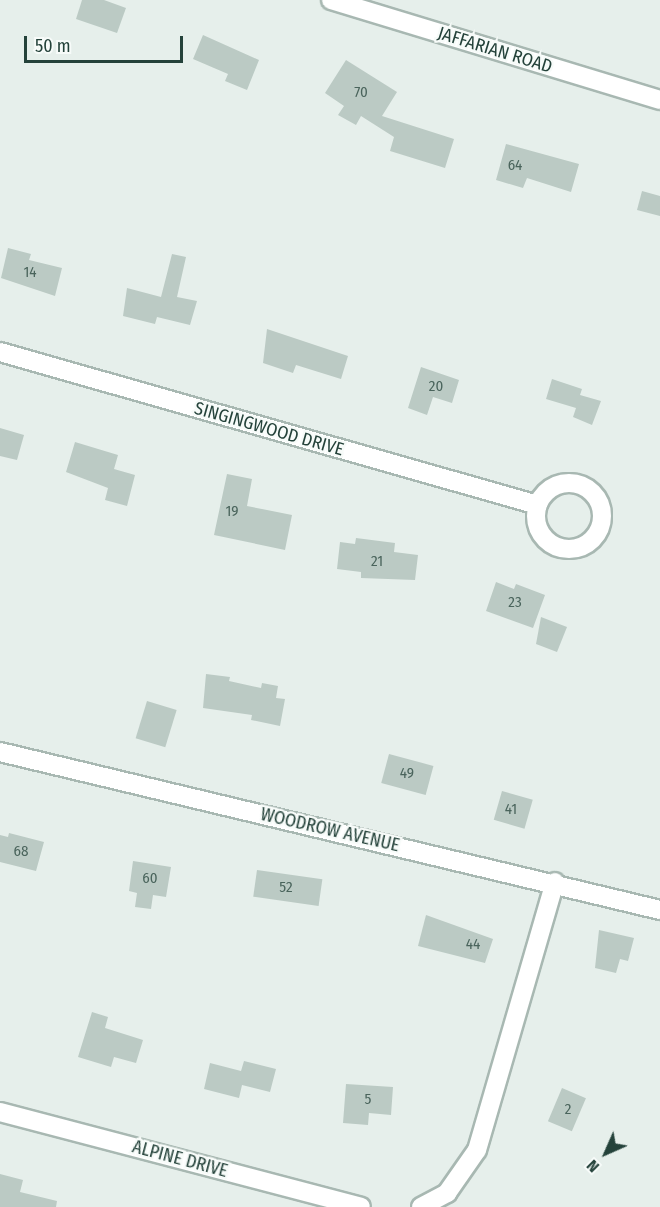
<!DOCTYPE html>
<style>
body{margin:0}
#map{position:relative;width:660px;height:1207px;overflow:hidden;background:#e6efeb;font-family:"Fira Sans Condensed",sans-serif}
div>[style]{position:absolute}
.building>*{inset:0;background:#bbcac4;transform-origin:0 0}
.roads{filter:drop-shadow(2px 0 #a8b8b2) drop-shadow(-2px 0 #a8b8b2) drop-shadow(0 2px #a8b8b2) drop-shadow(0 -2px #a8b8b2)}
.street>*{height:18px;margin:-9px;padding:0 9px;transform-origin:9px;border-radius:9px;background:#fff}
.street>.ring{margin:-9px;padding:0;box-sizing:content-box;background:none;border:18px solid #fff;border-radius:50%}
span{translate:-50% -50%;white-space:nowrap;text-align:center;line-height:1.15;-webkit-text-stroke:4.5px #f7fbf9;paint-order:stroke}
.number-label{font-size:15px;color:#4a645c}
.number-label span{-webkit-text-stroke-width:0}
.street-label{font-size:18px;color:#24423a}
.north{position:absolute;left:576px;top:1123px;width:60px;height:60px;-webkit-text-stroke:4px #f7fbf9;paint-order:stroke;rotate:225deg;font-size:16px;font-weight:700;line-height:24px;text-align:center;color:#24423a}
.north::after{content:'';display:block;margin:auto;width:21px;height:27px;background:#24423a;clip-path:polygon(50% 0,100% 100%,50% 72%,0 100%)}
.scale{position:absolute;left:24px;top:36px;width:159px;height:27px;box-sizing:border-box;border:3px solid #24423a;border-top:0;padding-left:8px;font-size:18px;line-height:21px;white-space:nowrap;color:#24423a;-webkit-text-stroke:4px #f7fbf9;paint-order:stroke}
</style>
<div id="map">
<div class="building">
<div style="clip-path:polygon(82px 0,104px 0,126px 8px,117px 33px,76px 19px)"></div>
<div style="clip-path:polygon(203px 35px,259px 60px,247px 90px,225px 81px,228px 74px,193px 59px)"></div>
<div style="clip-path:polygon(346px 60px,397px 92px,382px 116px,454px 139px,445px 168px,390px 151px,394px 137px,361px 116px,356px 125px,338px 115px,344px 106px,325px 93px)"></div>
<div style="clip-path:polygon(506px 144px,579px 164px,571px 192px,527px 178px,523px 188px,496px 180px)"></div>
<div style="clip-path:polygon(642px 191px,660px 196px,660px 216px,637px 210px)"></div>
<div style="clip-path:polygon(8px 248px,31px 254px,29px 260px,62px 268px,55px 296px,1px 278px)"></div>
<div style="clip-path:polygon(172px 254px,186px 257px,177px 297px,197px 301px,190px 325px,157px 317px,155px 324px,123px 316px,127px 288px,161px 297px)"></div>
<div style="clip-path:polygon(267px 329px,348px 356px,341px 379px,296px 365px,293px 373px,263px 363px)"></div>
<div style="clip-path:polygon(421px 367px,459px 380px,452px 403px,433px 397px,427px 415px,408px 408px)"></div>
<div style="clip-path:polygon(552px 379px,582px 389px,580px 395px,601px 401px,592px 425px,573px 417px,576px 408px,546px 399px)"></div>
<div style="clip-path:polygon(0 428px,24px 435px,17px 460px,0 456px)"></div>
<div style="clip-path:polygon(75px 442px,118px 455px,114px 469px,135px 475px,127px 506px,105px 500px,108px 488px,66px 472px)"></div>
<div style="clip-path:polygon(227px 474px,252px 479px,247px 506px,292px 515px,285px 550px,214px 535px)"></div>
<div style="clip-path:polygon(356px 538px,395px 543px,394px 552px,418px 555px,415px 580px,361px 578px,361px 572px,337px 569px,340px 542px,355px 544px)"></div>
<div style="clip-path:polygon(496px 582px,514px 589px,516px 584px,545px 595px,533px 628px,486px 611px)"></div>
<div style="clip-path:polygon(541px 617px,567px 627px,557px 652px,536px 644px)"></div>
<div style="clip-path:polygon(206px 674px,230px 677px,229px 681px,261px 688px,262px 683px,278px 686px,276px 698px,285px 699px,280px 726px,251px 720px,252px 715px,203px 708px)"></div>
<div style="left:147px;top:701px;width:31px;height:39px;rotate:17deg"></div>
<div style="left:389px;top:754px;width:46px;height:30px;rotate:15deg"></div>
<div style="left:502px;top:791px;width:32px;height:30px;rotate:16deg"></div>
<div style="clip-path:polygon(9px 833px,44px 842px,36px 871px,0 862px,0 835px,8px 837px)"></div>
<div style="clip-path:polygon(133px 861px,171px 867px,166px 897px,153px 895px,151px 909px,135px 907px,137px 893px,129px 891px)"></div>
<div style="left:257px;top:870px;width:66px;height:27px;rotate:8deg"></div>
<div style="clip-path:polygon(426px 915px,493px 939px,485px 963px,418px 946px)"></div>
<div style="clip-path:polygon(599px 930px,634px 938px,628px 961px,620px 959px,616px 973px,595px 968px)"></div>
<div style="clip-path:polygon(92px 1012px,108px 1017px,105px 1028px,143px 1040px,136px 1063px,114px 1057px,111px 1067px,78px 1057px)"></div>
<div style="clip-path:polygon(244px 1061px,276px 1069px,270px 1092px,242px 1085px,239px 1098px,204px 1089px,210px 1063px,241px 1071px)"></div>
<div style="clip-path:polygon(346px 1084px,393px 1087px,391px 1115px,369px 1113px,368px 1125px,343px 1123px)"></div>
<div style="left:562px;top:1088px;width:26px;height:36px;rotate:23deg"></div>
<div style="clip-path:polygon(0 1174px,23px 1180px,20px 1192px,57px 1201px,56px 1207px,0 1207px)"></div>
</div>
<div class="roads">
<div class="street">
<div style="left:331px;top:0;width:344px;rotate:16.9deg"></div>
<div style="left:0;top:352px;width:559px;rotate:15.88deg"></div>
<div class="ring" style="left:536px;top:483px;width:48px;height:48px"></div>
<div style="left:0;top:752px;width:679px;rotate:13.46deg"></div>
<div style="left:0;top:1112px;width:373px;rotate:14.7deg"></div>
<div style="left:421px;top:1207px;width:30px;rotate:-28deg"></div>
<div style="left:447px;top:1193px;width:52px;rotate:-55.1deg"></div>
<div style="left:477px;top:1150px;width:279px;rotate:-73.8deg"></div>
</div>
</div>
<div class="number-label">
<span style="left:361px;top:93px">70</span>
<span style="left:515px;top:166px">64</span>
<span style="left:30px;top:273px">14</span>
<span style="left:436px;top:387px">20</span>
<span style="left:232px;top:512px">19</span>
<span style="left:377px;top:562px">21</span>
<span style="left:515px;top:603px">23</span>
<span style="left:407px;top:774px">49</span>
<span style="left:511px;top:810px">41</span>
<span style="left:21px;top:852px">68</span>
<span style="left:150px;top:879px">60</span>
<span style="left:286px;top:888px">52</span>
<span style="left:473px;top:945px">44</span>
<span style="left:368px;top:1100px">5</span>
<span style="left:568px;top:1110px">2</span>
</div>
<div class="street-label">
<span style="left:495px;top:50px;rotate:17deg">JAFFARIAN ROAD</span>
<span style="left:269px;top:429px;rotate:16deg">SINGINGWOOD DRIVE</span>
<span style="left:330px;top:830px;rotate:13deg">WOODROW AVENUE</span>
<span style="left:180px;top:1159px;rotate:15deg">ALPINE DRIVE</span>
</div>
<div class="north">N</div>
<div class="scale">50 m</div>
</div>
